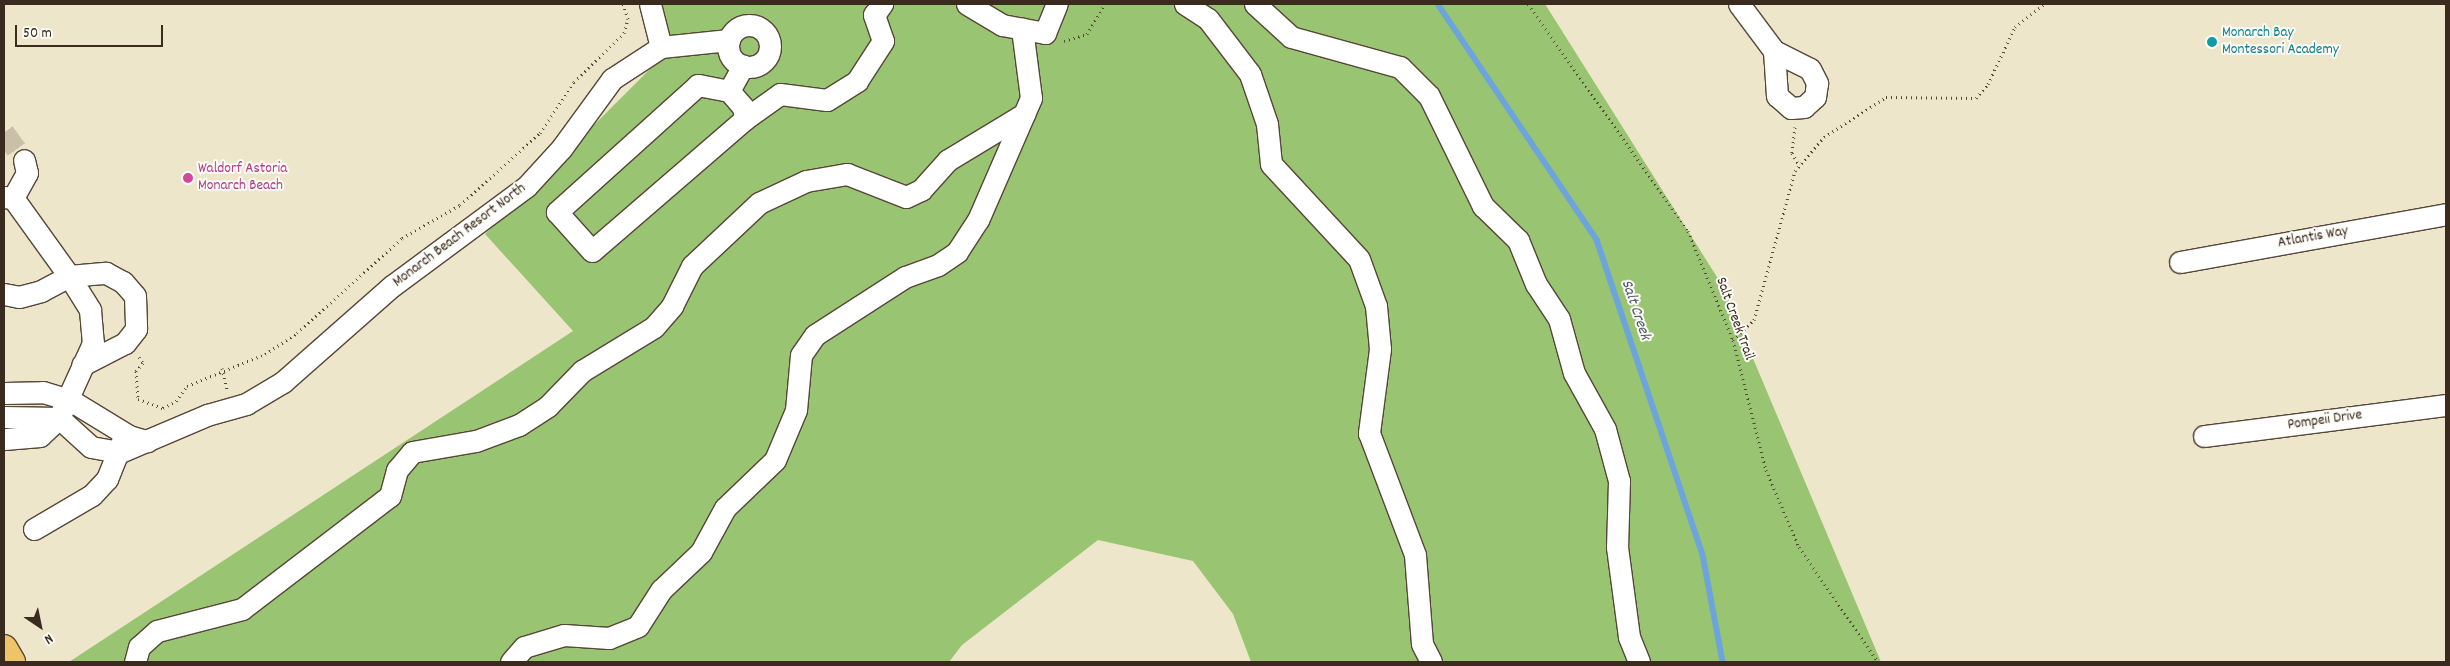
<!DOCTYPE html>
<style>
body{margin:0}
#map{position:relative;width:2450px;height:666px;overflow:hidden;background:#eee6ca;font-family:Dekko,sans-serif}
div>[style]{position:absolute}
.green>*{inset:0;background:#99c471}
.stream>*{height:5.5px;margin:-2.75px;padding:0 2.75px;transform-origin:2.75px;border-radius:2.75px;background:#6da4db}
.minor-tunnel>*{height:21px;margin-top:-10.5px;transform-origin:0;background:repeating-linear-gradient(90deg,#cac0a8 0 21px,transparent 0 32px)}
.path>*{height:3px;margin-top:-1.5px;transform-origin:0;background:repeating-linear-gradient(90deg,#564638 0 1px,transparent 0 5px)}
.roads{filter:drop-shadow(1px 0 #564638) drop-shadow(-1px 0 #564638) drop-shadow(0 1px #564638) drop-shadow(0 -1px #564638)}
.minor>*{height:21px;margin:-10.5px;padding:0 10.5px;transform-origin:10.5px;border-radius:10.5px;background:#fff}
.minor>.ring{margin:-10.5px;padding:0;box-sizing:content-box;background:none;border:21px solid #fff;border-radius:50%}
.major>*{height:26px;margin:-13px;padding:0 13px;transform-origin:13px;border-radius:13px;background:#efc469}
.dots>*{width:14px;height:14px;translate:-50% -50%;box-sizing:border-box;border:2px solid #fdfcf7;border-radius:50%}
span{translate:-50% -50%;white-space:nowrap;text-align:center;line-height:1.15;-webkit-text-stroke:4px #fdfcf7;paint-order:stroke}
.culture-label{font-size:15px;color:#0d838f}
.left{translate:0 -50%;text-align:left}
.hotel-label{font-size:15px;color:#b23c85}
.street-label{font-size:15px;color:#3b2a1e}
.water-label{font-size:16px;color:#4f5b6a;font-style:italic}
.frame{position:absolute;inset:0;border:5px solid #3b2a1e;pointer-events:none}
.north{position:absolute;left:15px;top:601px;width:50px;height:50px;-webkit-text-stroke:4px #fdfcf7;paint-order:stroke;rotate:146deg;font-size:14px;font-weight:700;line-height:20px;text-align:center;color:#3b2a1e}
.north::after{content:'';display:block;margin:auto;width:18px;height:22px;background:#3b2a1e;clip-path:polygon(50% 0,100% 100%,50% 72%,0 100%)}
.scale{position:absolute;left:15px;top:25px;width:148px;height:22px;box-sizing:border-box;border:2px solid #3b2a1e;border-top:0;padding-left:6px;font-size:15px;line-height:18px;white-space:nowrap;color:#3b2a1e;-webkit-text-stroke:4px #fdfcf7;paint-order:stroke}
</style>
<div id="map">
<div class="green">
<div style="clip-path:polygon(658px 4px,1545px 4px,1722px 285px,1881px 662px,1251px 662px,1233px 614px,1193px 561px,1098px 540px,962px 645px,949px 662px,69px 662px,573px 331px,485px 234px,665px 54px)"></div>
</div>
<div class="stream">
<div style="left:1438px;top:4px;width:285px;rotate:56deg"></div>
<div style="left:1597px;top:240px;width:332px;rotate:71.4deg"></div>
<div style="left:1703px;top:555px;width:109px;rotate:79.4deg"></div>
</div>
<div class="minor-tunnel">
<div style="left:4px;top:132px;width:34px;rotate:54deg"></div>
</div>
<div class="path">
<div style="left:1528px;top:4px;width:278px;rotate:54.8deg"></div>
<div style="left:1688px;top:231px;width:118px;rotate:67.6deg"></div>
<div style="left:1733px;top:340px;width:134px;rotate:75.8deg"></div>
<div style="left:1766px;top:470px;width:84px;rotate:66.8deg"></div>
<div style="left:1799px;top:547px;width:140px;rotate:55.5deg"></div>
<div style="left:1064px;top:41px;width:24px;rotate:-17deg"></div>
<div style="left:1087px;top:34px;width:35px;rotate:-59deg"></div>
<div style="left:1795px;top:127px;width:26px;rotate:97deg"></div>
<div style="left:1792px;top:153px;width:14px;rotate:60deg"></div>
<div style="left:1733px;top:340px;width:29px;rotate:-44deg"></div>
<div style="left:1754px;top:320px;width:155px;rotate:-74.6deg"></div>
<div style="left:1795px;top:171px;width:45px;rotate:-49.5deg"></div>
<div style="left:1824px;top:137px;width:74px;rotate:-32.8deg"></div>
<div style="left:1886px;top:97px;width:90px;rotate:0.6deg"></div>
<div style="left:1976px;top:98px;width:18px;rotate:-49deg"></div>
<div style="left:1988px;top:84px;width:63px;rotate:-64.7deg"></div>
<div style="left:2015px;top:27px;width:37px;rotate:-38deg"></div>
<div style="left:139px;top:357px;width:7px;rotate:56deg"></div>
<div style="left:143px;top:363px;width:11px;rotate:131deg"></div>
<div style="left:136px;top:371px;width:28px;rotate:86deg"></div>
<div style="left:138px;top:399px;width:27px;rotate:20deg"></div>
<div style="left:163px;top:408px;width:15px;rotate:-28deg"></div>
<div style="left:176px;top:401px;width:19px;rotate:-54deg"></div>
<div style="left:187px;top:386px;width:84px;rotate:-22.3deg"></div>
<div style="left:265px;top:354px;width:38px;rotate:-33deg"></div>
<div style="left:297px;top:333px;width:142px;rotate:-42.1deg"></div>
<div style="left:402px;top:238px;width:67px;rotate:-29.6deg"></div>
<div style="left:460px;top:205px;width:108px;rotate:-42deg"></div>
<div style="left:540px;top:133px;width:61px;rotate:-56.3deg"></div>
<div style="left:574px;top:82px;width:70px;rotate:-44.4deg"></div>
<div style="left:624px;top:33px;width:15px;rotate:-74deg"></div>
<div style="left:628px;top:19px;width:16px;rotate:-108deg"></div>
<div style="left:222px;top:368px;width:22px;rotate:77deg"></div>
</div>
<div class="roads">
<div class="minor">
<div style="left:650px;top:4px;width:44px;rotate:75.7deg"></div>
<div style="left:967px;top:4px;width:41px;rotate:31deg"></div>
<div style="left:1002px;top:25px;width:44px;rotate:10.5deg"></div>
<div style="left:1045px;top:33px;width:31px;rotate:-68deg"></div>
<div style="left:1185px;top:4px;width:27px;rotate:33deg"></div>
<div style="left:1208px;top:19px;width:69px;rotate:52.6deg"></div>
<div style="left:1250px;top:74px;width:53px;rotate:71.2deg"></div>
<div style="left:1267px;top:124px;width:40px;rotate:84.3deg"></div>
<div style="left:1271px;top:164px;width:129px;rotate:47.2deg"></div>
<div style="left:1359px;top:259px;width:50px;rotate:70.1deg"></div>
<div style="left:1376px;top:306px;width:43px;rotate:84.7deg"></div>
<div style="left:1380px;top:349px;width:85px;rotate:97.5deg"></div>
<div style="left:1369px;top:433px;width:130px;rotate:69.3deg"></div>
<div style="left:1415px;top:555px;width:89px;rotate:85.5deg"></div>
<div style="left:1422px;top:644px;width:20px;rotate:63deg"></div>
<div style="left:1255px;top:4px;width:49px;rotate:42.5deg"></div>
<div style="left:1291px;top:37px;width:113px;rotate:15.4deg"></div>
<div style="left:1400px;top:67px;width:41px;rotate:45deg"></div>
<div style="left:1429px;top:96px;width:123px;rotate:63.9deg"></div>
<div style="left:1483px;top:206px;width:49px;rotate:44.2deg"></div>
<div style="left:1518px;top:240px;width:48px;rotate:67.8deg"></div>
<div style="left:1536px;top:284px;width:42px;rotate:56.7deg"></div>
<div style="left:1559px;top:319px;width:56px;rotate:74.5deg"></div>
<div style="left:1574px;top:373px;width:64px;rotate:61deg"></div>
<div style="left:1605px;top:429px;width:54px;rotate:74.9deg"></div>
<div style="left:1619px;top:481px;width:66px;rotate:91.7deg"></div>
<div style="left:1617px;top:547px;width:91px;rotate:82.4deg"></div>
<div style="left:1629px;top:637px;width:27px;rotate:68deg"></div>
<div style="left:1739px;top:4px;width:59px;rotate:53.3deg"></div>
<div style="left:1774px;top:51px;width:40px;rotate:26.6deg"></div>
<div style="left:1810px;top:69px;width:16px;rotate:63deg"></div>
<div style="left:1817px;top:83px;width:14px;rotate:98deg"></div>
<div style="left:1815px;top:97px;width:15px;rotate:138deg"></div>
<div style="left:1804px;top:107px;width:13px;rotate:176deg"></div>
<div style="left:1791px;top:108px;width:18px;rotate:-139deg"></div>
<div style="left:1777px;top:96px;width:45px;rotate:-93.8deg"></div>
<div class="ring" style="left:728px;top:25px;width:21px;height:21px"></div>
<div style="left:729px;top:91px;width:32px;rotate:-169deg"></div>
<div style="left:698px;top:85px;width:190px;rotate:138deg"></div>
<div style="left:557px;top:212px;width:52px;rotate:48.1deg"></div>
<div style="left:592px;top:251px;width:202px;rotate:-40.8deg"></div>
<div style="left:745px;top:119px;width:12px;rotate:-99deg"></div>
<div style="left:743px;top:107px;width:21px;rotate:-131deg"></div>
<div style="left:729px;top:91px;width:29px;rotate:-61deg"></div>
<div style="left:745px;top:119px;width:43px;rotate:-35.5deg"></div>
<div style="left:780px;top:94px;width:47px;rotate:7.3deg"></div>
<div style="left:827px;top:100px;width:36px;rotate:-32deg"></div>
<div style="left:857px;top:81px;width:48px;rotate:-57deg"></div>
<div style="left:883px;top:41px;width:28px;rotate:-109deg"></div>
<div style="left:874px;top:15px;width:14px;rotate:-54deg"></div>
<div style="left:4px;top:197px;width:9px;rotate:6deg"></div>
<div style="left:13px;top:198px;width:96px;rotate:54.3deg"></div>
<div style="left:69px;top:276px;width:40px;rotate:58deg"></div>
<div style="left:90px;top:310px;width:33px;rotate:85deg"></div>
<div style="left:93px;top:343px;width:82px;rotate:114.4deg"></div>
<div style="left:59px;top:418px;width:26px;rotate:137deg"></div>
<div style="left:40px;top:436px;width:36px;rotate:175deg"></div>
<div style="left:13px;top:198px;width:29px;rotate:-61deg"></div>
<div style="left:27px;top:173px;width:13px;rotate:-103deg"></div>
<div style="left:2180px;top:262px;width:270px;rotate:-10.2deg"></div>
<div style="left:4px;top:294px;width:15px;rotate:11deg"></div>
<div style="left:19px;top:297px;width:23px;rotate:-15deg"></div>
<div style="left:41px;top:291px;width:32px;rotate:-28deg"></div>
<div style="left:69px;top:276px;width:37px;rotate:-5deg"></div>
<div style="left:106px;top:273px;width:19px;rotate:28deg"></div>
<div style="left:123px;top:282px;width:18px;rotate:49deg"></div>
<div style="left:135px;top:296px;width:33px;rotate:88deg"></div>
<div style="left:136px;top:329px;width:18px;rotate:128deg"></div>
<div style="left:125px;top:343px;width:48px;rotate:152.9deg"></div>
<div style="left:4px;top:393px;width:39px;rotate:-1deg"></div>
<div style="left:43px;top:392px;width:28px;rotate:17deg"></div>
<div style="left:70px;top:400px;width:69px;rotate:31.4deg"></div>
<div style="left:129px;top:436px;width:19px;rotate:16deg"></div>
<div style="left:4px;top:417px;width:55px;rotate:1deg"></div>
<div style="left:59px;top:418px;width:43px;rotate:42.2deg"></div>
<div style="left:91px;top:447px;width:29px;rotate:10deg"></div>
<div style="left:120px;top:452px;width:95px;rotate:-23deg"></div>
<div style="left:207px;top:415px;width:41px;rotate:-15.8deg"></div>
<div style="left:246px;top:404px;width:43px;rotate:-30.7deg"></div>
<div style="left:283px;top:382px;width:145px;rotate:-41.4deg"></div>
<div style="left:392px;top:286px;width:167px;rotate:-36.5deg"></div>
<div style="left:526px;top:187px;width:52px;rotate:-47.4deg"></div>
<div style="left:561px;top:149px;width:87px;rotate:-53.9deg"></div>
<div style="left:612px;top:79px;width:59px;rotate:-33.1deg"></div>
<div style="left:661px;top:47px;width:68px;rotate:-5.9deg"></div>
<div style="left:2204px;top:436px;width:244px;rotate:-7.3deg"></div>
<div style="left:34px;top:529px;width:67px;rotate:-30.4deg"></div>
<div style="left:92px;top:495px;width:22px;rotate:-47deg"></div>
<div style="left:107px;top:479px;width:43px;rotate:-68.2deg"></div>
<div style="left:135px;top:662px;width:16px;rotate:-75deg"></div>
<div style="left:139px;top:647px;width:24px;rotate:-42deg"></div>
<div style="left:157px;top:631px;width:88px;rotate:-14.5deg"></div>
<div style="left:242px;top:609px;width:186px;rotate:-37.4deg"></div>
<div style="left:390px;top:496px;width:27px;rotate:-75deg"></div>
<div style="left:397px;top:470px;width:23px;rotate:-50deg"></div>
<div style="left:412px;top:452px;width:65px;rotate:-9.8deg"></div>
<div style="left:476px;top:441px;width:46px;rotate:-20.4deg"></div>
<div style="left:519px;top:425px;width:35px;rotate:-33deg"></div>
<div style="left:548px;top:406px;width:49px;rotate:-45.8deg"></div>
<div style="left:582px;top:371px;width:84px;rotate:-31.4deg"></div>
<div style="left:654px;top:327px;width:28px;rotate:-49deg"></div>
<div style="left:672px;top:306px;width:45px;rotate:-63.4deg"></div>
<div style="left:692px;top:266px;width:92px;rotate:-43.2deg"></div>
<div style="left:759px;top:203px;width:52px;rotate:-25.1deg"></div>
<div style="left:806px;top:181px;width:42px;rotate:-9.7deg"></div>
<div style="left:847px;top:174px;width:63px;rotate:21.3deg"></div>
<div style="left:906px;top:197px;width:17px;rotate:-25deg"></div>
<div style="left:921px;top:190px;width:40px;rotate:-48deg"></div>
<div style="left:948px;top:160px;width:89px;rotate:-31.2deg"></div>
<div style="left:511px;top:662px;width:20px;rotate:-49deg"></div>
<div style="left:524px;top:647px;width:42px;rotate:-16.7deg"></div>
<div style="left:564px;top:635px;width:45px;rotate:3.8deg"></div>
<div style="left:609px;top:638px;width:31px;rotate:-22deg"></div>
<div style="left:638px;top:626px;width:43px;rotate:-57.4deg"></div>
<div style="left:661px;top:590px;width:55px;rotate:-43.5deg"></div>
<div style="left:701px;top:552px;width:50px;rotate:-61.4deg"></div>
<div style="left:725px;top:508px;width:69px;rotate:-43.8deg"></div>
<div style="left:775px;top:460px;width:54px;rotate:-67.2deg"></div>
<div style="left:796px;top:410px;width:55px;rotate:-84.8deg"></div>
<div style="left:801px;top:355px;width:24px;rotate:-55deg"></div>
<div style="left:815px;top:335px;width:107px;rotate:-32.8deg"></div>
<div style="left:905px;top:277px;width:35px;rotate:-20deg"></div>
<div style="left:938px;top:265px;width:23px;rotate:-34deg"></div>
<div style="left:957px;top:252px;width:38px;rotate:-57deg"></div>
<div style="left:978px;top:220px;width:133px;rotate:-66.5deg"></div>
<div style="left:1031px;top:98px;width:70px;rotate:-97.4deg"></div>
</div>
<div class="major">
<div style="left:4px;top:648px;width:16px;rotate:60deg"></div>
</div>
</div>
<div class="dots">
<div style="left:2212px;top:42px;background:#0f9aa8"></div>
<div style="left:188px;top:178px;background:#d1479c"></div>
</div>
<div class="culture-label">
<span class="left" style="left:2222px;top:42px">Monarch Bay<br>Montessori Academy</span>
</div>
<div class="hotel-label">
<span class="left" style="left:198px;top:178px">Waldorf Astoria<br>Monarch Beach</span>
</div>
<div class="street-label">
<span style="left:460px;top:236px;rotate:-37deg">Monarch Beach Resort North</span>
<span style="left:2313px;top:238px;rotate:-10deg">Atlantis Way</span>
<span style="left:1734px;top:319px;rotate:70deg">Salt Creek Trail</span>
<span style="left:2325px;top:421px;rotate:-8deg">Pompeii Drive</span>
</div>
<div class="water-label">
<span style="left:1635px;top:310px;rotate:71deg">Salt Creek</span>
</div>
<div class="frame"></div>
<div class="north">N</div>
<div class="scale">50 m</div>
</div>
